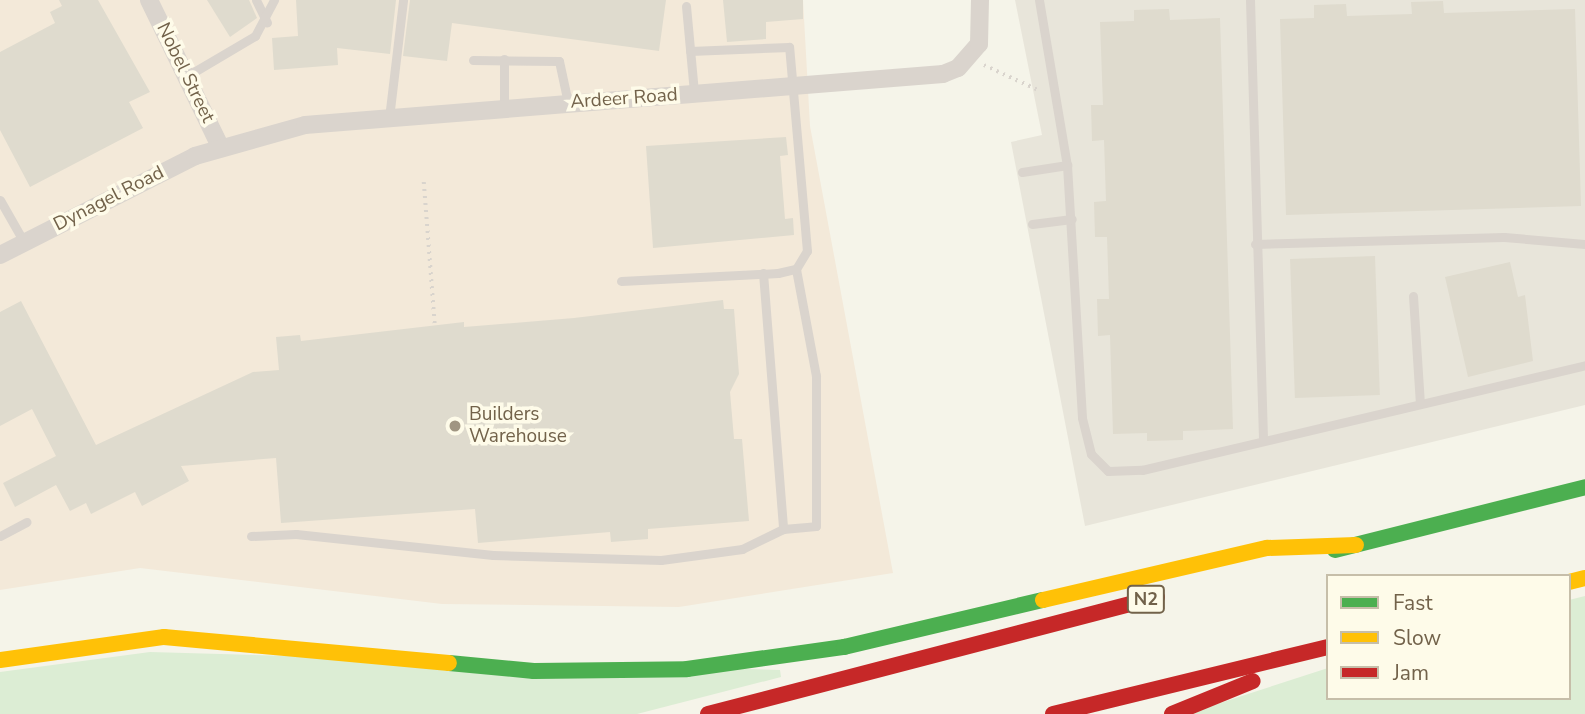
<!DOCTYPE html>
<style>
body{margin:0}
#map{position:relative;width:1585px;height:714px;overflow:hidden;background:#f5f4e9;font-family:"Nunito Sans",sans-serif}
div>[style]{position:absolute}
.commercial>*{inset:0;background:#f3e9d9}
.industrial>*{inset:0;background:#e8e5da}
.green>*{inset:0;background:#dcedd4}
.building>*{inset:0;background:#dfdbce;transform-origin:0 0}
.path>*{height:3.5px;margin-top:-1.75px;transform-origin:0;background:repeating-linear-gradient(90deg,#d9d4cd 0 2px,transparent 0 7px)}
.lane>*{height:9px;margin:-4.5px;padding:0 4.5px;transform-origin:4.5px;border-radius:4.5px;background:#dad4cd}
.street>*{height:18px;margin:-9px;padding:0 9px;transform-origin:9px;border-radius:9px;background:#dad4cd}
.fast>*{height:16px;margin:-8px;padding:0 8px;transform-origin:8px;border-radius:8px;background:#4caf50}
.slow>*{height:16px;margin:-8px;padding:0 8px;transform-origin:8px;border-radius:8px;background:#ffc107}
.jam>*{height:16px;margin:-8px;padding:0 8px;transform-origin:8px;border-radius:8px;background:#c62828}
.dots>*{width:19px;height:19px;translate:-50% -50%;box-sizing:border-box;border:4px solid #fefbe9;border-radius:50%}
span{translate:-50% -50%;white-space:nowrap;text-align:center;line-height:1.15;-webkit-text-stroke:7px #fefbe9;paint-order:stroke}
.shield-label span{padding:2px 5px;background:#fefbe9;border:2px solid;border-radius:5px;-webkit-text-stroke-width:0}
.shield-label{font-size:18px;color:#72624a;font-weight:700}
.street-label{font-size:19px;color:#72624a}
.poi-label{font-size:19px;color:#72624a}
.left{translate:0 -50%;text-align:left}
.legend{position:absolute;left:1326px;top:574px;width:245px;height:126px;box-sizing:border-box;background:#fefbe9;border:2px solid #c6bea9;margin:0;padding:9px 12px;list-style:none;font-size:21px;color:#72624a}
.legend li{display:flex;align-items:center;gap:14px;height:35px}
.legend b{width:35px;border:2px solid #c6bea9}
</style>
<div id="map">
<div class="commercial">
<div style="clip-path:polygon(0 0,803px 0,810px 126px,893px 573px,679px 607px,442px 604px,140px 568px,0 590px)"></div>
</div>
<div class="industrial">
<div style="clip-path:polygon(1015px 0,1585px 0,1585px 405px,1085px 526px,1011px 142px,1042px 135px)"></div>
</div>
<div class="green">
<div style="clip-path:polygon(1585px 596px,1585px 714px,1186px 714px,1328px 668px,1328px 698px,1569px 698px,1569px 600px)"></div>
<div style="clip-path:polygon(150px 652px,780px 670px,781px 677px,637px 714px,0 714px,0 672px)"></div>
</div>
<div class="building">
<div style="clip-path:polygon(59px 0,98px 0,150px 92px,129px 102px,143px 128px,30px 187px,0 130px,0 52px,55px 23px,50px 12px,62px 6px)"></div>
<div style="clip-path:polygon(207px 0,249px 0,257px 18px,230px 37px)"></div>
<div style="clip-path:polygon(296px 0,396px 0,390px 54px,337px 48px,338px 65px,274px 70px,272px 38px,298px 36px)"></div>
<div style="clip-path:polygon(410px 0,666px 0,659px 51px,452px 23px,447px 61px,403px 56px)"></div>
<div style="clip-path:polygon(723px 0,803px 0,803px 19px,766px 22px,766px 39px,727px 42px)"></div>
<div style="clip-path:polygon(1443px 1px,1444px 13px,1575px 9px,1581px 206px,1286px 215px,1280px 19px,1314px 18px,1314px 5px,1346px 4px,1347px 16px,1412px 14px,1411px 2px)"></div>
<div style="clip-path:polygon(1169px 9px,1170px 20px,1220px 18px,1233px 429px,1183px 431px,1183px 440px,1147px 441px,1147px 433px,1113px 434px,1110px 335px,1098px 336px,1097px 299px,1109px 299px,1107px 237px,1095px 237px,1094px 202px,1106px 201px,1104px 140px,1092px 141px,1091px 105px,1103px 105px,1100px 22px,1134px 21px,1134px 10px)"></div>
<div style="clip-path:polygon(786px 137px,788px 155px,780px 156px,785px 219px,793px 218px,794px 235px,653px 248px,646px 146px)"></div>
<div style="left:1375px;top:256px;width:139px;height:85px;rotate:88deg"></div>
<div style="clip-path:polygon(1510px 262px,1518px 297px,1525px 295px,1533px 361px,1468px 377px,1445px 277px)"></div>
<div style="clip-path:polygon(723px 300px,724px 309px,734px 309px,739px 374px,730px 392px,734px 439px,742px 439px,749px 521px,648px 529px,648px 539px,611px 542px,610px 532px,478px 543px,475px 509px,281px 523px,276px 458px,181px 466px,189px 481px,142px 506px,135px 492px,91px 514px,86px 503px,70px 511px,56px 485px,15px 507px,3px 483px,56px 456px,32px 409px,0 426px,0 312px,21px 301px,96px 445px,253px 372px,279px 370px,276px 337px,300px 335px,301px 341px,464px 322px,464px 327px,574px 318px)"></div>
</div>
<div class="path">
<div style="left:984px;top:65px;width:60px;rotate:24.8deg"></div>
<div style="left:424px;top:182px;width:142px;rotate:85.6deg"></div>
</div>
<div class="lane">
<div style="left:256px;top:0;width:25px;rotate:64deg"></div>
<div style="left:1039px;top:0;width:167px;rotate:80.4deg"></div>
<div style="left:1067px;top:165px;width:253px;rotate:86.6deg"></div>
<div style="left:1082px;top:418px;width:37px;rotate:76deg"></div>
<div style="left:1091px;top:454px;width:24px;rotate:45deg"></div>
<div style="left:1108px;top:471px;width:34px;rotate:-2deg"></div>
<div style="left:1142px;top:470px;width:455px;rotate:-13.3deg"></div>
<div style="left:1250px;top:0;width:441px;rotate:88.3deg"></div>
<div style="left:686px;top:6px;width:87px;rotate:84.7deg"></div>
<div style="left:504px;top:59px;width:50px;rotate:90deg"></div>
<div style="left:473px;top:60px;width:86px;rotate:0.7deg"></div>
<div style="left:559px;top:61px;width:43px;rotate:77.9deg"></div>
<div style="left:187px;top:76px;width:79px;rotate:-30.5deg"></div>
<div style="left:255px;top:36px;width:41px;rotate:-62.2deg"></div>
<div style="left:389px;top:118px;width:119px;rotate:-83.2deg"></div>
<div style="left:1022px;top:172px;width:46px;rotate:-8.8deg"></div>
<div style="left:0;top:200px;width:48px;rotate:60.3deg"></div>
<div style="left:1032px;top:224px;width:40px;rotate:-7.1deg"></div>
<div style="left:1255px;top:244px;width:249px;rotate:-1.6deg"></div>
<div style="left:1504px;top:237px;width:81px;rotate:4.9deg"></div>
<div style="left:763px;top:273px;width:257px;rotate:85.5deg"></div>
<div style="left:621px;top:281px;width:157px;rotate:-2.9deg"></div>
<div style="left:778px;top:273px;width:18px;rotate:-13deg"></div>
<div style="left:796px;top:269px;width:21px;rotate:-59deg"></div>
<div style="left:807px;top:251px;width:205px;rotate:-95deg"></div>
<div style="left:789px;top:47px;width:99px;rotate:177.7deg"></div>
<div style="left:1413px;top:296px;width:108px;rotate:86.3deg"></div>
<div style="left:0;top:536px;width:30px;rotate:-28deg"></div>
<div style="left:251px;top:536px;width:45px;rotate:-2.5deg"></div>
<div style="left:296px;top:534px;width:198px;rotate:6.1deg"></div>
<div style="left:493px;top:555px;width:168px;rotate:1.7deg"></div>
<div style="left:661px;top:560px;width:82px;rotate:-7.7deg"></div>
<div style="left:742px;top:549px;width:46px;rotate:-26deg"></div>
<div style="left:783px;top:529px;width:33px;rotate:-5deg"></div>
<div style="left:816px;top:526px;width:150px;rotate:-90deg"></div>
<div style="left:816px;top:376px;width:109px;rotate:-100.6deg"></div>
</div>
<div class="street">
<div style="left:149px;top:0;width:162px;rotate:64.1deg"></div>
<div style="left:0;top:255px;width:219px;rotate:-26.9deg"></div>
<div style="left:195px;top:156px;width:114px;rotate:-15.7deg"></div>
<div style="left:305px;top:125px;width:640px;rotate:-4.57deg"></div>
<div style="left:943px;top:74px;width:16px;rotate:-22deg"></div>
<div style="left:958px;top:68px;width:32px;rotate:-49deg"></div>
<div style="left:979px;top:44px;width:44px;rotate:-88.7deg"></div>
</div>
<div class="fast">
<div style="left:1335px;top:550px;width:258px;rotate:-14.1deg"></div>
<div style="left:449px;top:663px;width:85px;rotate:5.4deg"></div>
<div style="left:534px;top:671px;width:153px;rotate:-0.7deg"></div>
<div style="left:687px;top:669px;width:159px;rotate:-8deg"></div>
<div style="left:844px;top:647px;width:204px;rotate:-13.3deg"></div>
</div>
<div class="slow">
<div style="left:1569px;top:582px;width:16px;rotate:-14deg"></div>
<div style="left:1043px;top:600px;width:230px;rotate:-13.1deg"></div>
<div style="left:1267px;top:548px;width:89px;rotate:-1.9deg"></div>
<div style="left:0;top:660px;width:166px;rotate:-8deg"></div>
<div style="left:164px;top:637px;width:286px;rotate:5.2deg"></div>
</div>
<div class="jam">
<div style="left:708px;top:714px;width:464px;rotate:-14.6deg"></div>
<div style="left:1053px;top:714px;width:283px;rotate:-13.7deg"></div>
<div style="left:1172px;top:714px;width:87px;rotate:-22.2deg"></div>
</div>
<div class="dots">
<div style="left:455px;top:426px;background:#a09582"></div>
</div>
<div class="shield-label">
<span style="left:1146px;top:599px">N2</span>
</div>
<div class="street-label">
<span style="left:185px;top:73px;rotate:64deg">Nobel Street</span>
<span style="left:624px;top:99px;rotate:-4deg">Ardeer Road</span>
<span style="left:109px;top:199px;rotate:-27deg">Dynagel Road</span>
</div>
<div class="poi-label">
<span class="left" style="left:469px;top:426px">Builders<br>Warehouse</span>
</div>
<ul class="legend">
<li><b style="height:9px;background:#4caf50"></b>Fast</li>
<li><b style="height:9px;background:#ffc107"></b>Slow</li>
<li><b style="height:9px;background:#c62828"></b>Jam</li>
</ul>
</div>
